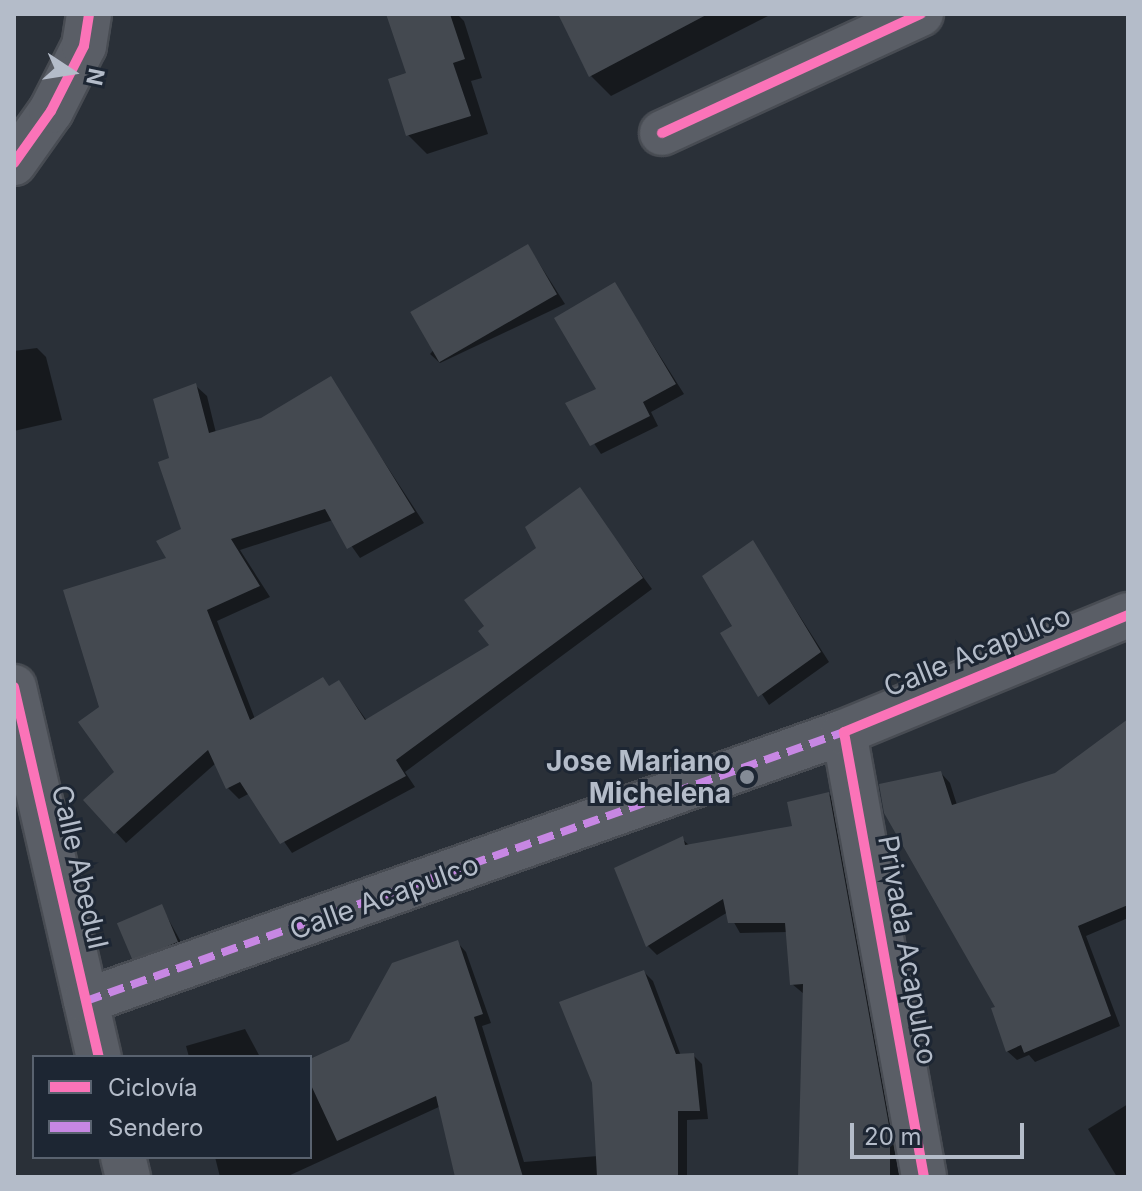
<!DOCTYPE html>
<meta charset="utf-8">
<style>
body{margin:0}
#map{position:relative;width:1142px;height:1191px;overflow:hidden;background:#2a3038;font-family:Inter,sans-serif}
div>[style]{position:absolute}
.shadow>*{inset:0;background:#0007}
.building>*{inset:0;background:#444950;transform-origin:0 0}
.roads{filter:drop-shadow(2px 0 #484c53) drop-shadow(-2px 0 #484c53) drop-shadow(0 2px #484c53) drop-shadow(0 -2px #484c53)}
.street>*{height:44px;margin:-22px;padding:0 22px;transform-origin:22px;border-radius:22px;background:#5a5e66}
.quiet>*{height:8px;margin-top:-4px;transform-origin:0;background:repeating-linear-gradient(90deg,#c787e3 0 16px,transparent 0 24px)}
.cycleway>*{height:10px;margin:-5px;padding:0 5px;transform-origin:5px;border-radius:5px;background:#fb73b8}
.dots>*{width:22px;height:22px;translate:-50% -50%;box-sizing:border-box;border:4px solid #1d2633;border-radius:50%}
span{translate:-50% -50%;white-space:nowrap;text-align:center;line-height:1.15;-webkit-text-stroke:6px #1d2633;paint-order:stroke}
.street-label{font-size:28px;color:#b4bcc9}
.poi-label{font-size:28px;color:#b4bcc9;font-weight:700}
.right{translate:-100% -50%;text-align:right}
.frame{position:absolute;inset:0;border:16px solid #b4bcc9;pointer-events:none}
.legend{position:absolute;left:32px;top:1055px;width:280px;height:104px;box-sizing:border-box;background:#1d2633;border:2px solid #59626f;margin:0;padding:10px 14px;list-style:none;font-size:24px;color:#b4bcc9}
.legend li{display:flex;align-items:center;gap:16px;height:40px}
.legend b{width:40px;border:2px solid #59626f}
.north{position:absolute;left:32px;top:32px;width:80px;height:80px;-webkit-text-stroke:6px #1d2633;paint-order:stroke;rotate:102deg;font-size:22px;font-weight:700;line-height:32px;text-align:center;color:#b4bcc9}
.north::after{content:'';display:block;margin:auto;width:28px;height:36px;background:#b4bcc9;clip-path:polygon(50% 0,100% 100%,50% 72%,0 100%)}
.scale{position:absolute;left:850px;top:1123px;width:174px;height:36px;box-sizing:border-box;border:4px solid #b4bcc9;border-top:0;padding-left:10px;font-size:24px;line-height:28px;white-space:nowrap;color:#b4bcc9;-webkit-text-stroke:6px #1d2633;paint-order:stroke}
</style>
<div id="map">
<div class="shadow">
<div style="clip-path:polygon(409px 14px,457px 14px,464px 21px,482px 78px,471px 81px,488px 134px,427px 154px,408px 135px)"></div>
<div style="clip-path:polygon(560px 14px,772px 14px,611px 96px,591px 76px)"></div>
<div style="clip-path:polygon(528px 246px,565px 304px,440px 363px,430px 354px)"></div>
<div style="clip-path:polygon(615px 285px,684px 394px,651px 412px,658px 426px,601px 454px,568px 404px,599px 390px)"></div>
<div style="clip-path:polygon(37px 348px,46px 357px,62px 420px,14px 431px,14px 351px)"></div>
<div style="clip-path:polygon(330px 379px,424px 523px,360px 558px,333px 520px,240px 550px,270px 597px,217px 621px,255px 719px,339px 682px,367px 721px,492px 646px,539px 548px,579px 490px,652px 589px,405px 772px,415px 787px,292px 853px,250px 793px,239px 799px,228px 788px,216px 763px,126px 843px,86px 800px,116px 772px,101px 708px,183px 530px,171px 460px,196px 386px,207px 396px,216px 433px,262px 420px)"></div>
<div style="clip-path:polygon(753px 543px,829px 662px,769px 705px,723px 634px,735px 626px)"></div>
<div style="clip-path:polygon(1128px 724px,1128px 918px,1086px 936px,1120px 1026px,1035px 1062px,1029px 1055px,1017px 1060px,1007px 1051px,941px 773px,950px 783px,957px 805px,1056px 774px)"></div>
<div style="clip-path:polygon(829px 794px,839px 804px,900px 1143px,899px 1177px,801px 1177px,804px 994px,792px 984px,788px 932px,740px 933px,728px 912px,657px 955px,647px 945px,682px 839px,690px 846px,794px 827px)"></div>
<div style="clip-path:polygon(161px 906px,186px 951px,143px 966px,134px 957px)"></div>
<div style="clip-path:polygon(457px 942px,466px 952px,491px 1023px,482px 1026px,524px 1162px,598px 1156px,644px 972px,653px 981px,681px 1056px,693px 1055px,702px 1064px,708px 1119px,687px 1120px,687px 1177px,457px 1177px,441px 1106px,286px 1177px,220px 1177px,215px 1157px,310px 1157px,310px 1062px,351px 1043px)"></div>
<div style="clip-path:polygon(245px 1029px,260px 1057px,189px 1057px,186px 1046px)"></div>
<div style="clip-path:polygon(1128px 1104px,1128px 1177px,1117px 1177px,1088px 1129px)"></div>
</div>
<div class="building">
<div style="clip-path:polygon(386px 14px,450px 14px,465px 59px,453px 63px,471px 116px,406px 136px,388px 79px,406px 73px)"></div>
<div style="clip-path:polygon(558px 14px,708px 14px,589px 77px)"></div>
<div style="left:528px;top:244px;width:58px;height:136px;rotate:60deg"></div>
<div style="clip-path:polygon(615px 282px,676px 384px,643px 402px,650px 416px,590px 446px,565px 403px,596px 389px,554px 318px)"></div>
<div style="clip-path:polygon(331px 376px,415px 512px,347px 549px,325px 509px,231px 539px,260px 586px,207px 610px,250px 720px,323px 677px,329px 686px,339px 680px,365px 720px,489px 645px,478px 631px,484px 626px,464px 600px,536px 548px,525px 527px,580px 487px,643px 578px,396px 760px,406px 776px,280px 844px,240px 782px,226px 789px,208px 750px,114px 834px,83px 800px,114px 772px,78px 722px,99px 707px,63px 590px,166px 558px,156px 541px,181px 529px,158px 462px,169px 458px,153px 399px,196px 383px,209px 433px,261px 418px)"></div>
<div style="clip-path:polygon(753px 540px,821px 652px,758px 697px,720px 633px,732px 626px,702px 576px)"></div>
<div style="clip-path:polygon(1128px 719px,1128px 905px,1078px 926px,1111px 1016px,1024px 1053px,1021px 1045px,1006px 1052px,991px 1008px,995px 1007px,884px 813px,879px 784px,941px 771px,952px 805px,1055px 773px)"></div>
<div style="clip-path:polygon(829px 792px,890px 1131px,890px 1177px,798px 1177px,803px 984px,790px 985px,785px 923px,728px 923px,723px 899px,646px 947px,614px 868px,683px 836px,685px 845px,792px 826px,787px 802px)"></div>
<div style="left:162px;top:904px;width:41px;height:49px;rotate:67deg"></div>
<div style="clip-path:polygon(458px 940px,483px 1014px,474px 1017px,523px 1177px,455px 1177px,436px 1096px,337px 1141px,310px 1083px,310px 1059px,349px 1041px,392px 963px)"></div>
<div style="clip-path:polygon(644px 970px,676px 1054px,694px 1053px,700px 1111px,678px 1111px,678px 1177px,597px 1177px,592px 1083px,559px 1002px)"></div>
</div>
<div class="roads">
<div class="street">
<div style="left:662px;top:133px;width:285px;rotate:-24.7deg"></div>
<div style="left:14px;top:163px;width:64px;rotate:-54.6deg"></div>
<div style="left:51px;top:111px;width:73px;rotate:-63.1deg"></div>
<div style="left:84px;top:46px;width:32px;rotate:-81deg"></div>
<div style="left:14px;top:687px;width:380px;rotate:77.1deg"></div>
<div style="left:844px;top:732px;width:452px;rotate:79.8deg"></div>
<div style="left:86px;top:1001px;width:804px;rotate:-19.54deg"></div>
<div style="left:844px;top:732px;width:307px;rotate:-22.4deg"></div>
<div style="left:123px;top:1157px;width:21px;rotate:76deg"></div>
</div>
</div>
<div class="quiet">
<div style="left:86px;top:1001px;width:804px;rotate:-19.54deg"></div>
</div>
<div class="cycleway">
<div style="left:662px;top:133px;width:285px;rotate:-24.7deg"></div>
<div style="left:14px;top:163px;width:64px;rotate:-54.6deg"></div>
<div style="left:51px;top:111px;width:73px;rotate:-63.1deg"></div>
<div style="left:84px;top:46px;width:32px;rotate:-81deg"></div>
<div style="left:14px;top:687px;width:380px;rotate:77.1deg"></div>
<div style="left:924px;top:1177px;width:452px;rotate:-100.2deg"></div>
<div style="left:844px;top:732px;width:307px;rotate:-22.4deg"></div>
</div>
<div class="dots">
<div style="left:747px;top:777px;background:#848b96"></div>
</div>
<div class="street-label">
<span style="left:977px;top:651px;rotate:-22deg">Calle Acapulco</span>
<span style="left:80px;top:867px;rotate:77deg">Calle Abedul</span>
<span style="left:384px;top:897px;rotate:-20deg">Calle Acapulco</span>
<span style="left:908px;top:950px;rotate:80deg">Privada Acapulco</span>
</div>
<div class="poi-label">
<span class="right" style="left:731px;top:777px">Jose Mariano<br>Michelena</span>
</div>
<div class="frame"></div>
<ul class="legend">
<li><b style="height:10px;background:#fb73b8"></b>Ciclovía</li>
<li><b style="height:10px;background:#c787e3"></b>Sendero</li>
</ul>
<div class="north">N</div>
<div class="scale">20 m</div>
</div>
